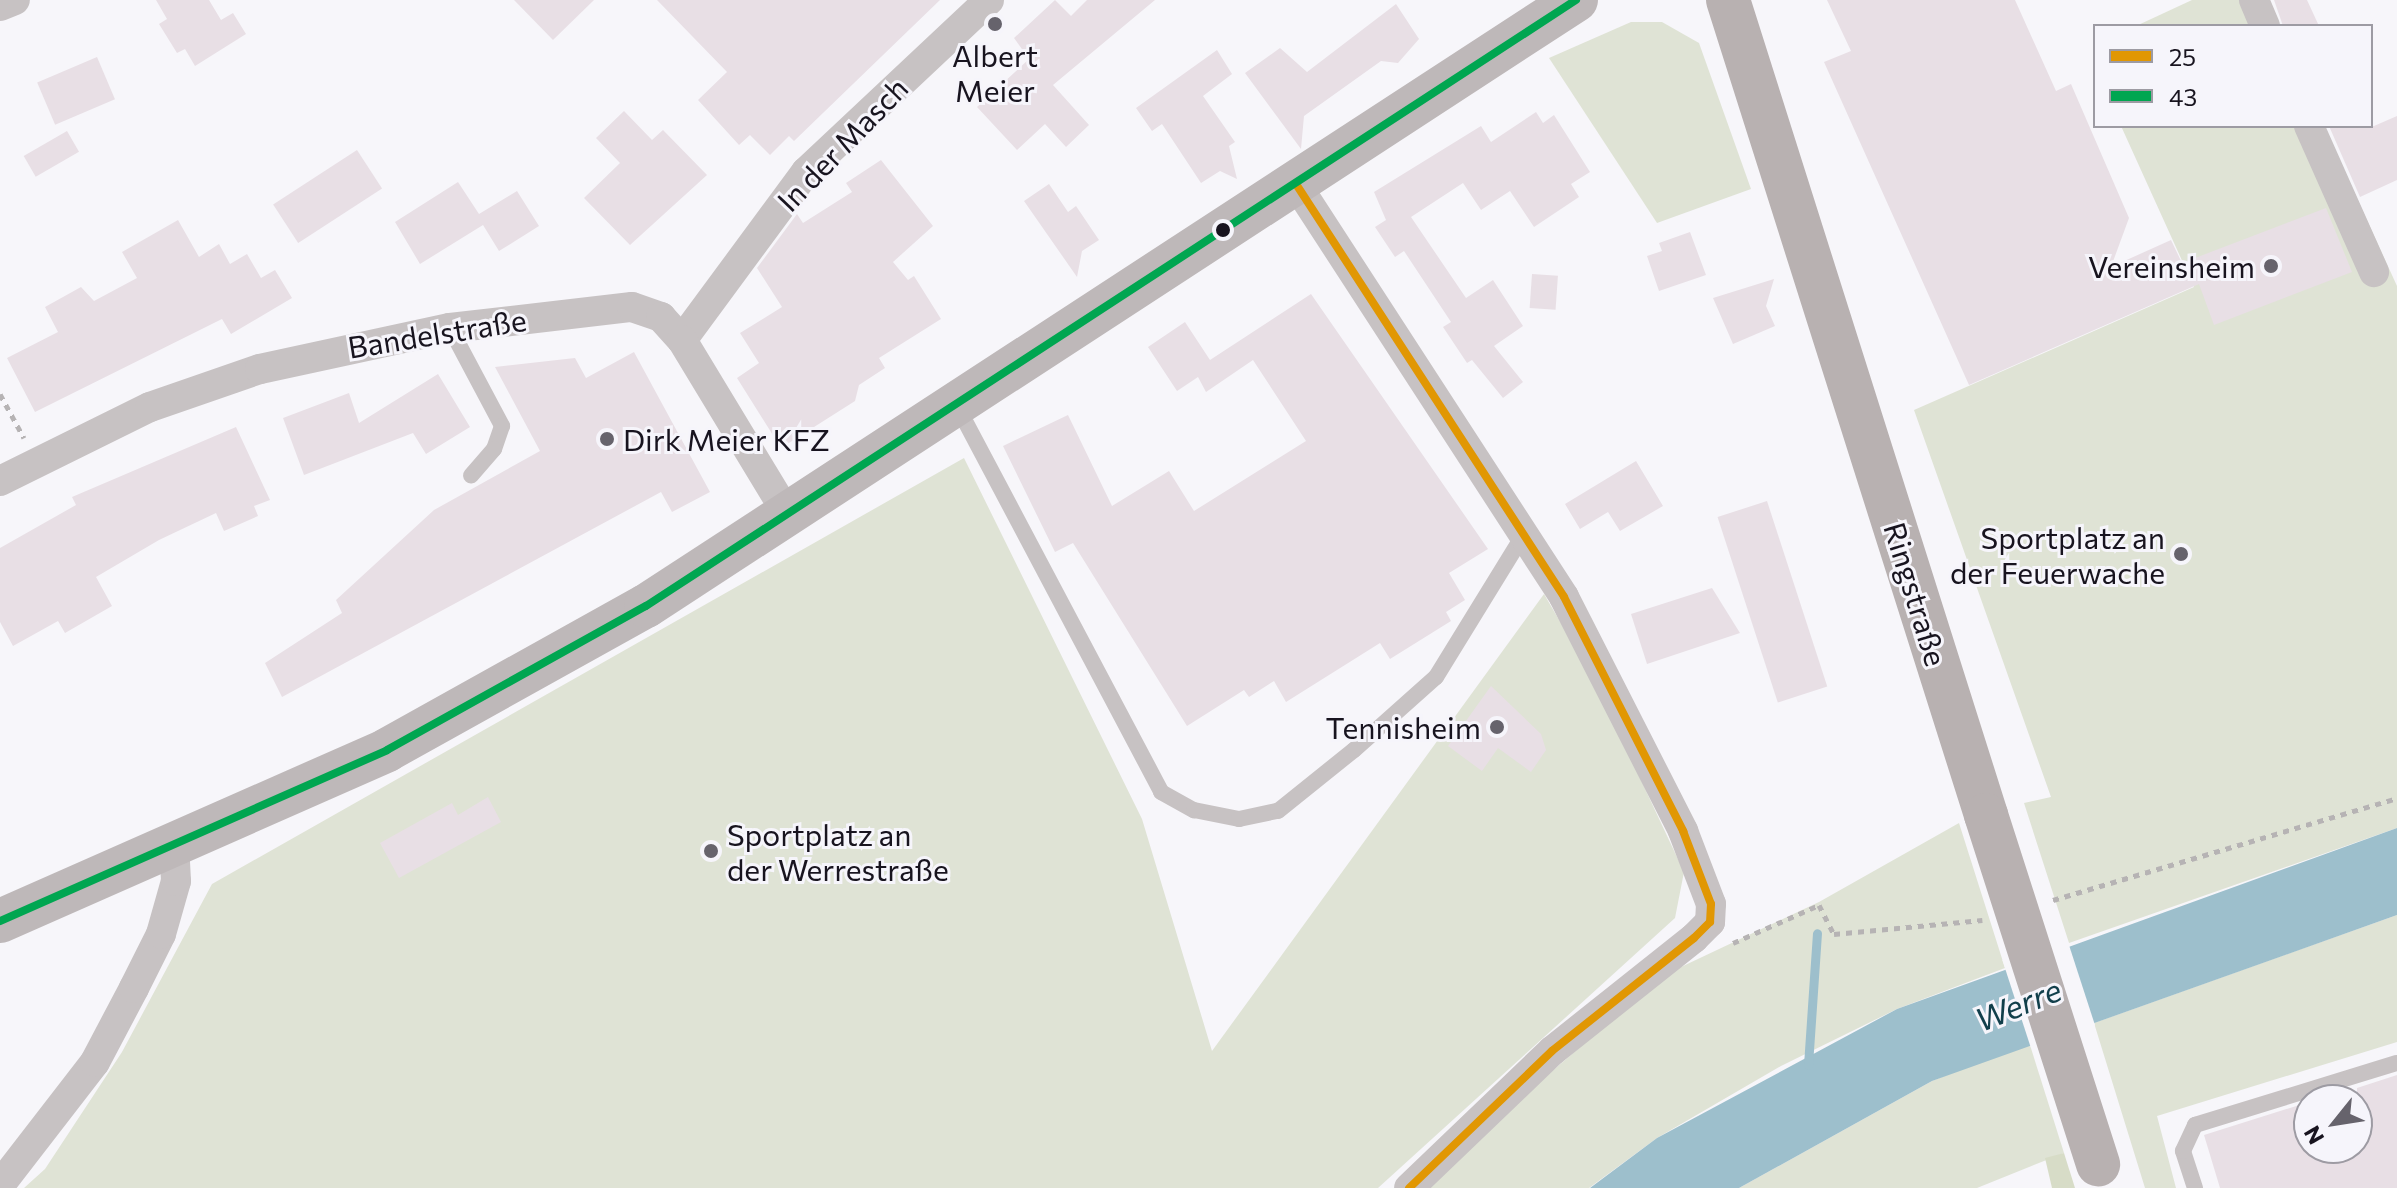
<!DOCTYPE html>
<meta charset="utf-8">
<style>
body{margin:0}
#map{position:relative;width:2397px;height:1188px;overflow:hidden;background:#f7f6fa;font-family:Commissioner,sans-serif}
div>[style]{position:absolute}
.green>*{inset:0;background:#dfe3d5}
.forest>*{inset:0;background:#d7dcc7}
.water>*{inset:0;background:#9dbfcc}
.pier>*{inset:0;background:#f7f6fa;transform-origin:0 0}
.stream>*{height:9px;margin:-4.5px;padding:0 4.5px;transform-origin:4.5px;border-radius:4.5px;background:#9dbfcc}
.building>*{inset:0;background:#e8dfe5;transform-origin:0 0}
.path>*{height:5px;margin-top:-2.5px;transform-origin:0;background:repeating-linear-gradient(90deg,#b6b3b4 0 6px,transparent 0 12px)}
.service>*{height:16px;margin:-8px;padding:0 8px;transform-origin:8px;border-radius:8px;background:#c7c2c3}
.minor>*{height:30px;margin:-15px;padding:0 15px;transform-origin:15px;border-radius:15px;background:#c7c2c3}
.secondary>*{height:44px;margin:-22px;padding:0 22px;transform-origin:22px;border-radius:22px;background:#beb8b9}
.primary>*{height:44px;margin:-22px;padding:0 22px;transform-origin:22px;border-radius:22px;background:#b8b1b1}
.primary-bridge>*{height:44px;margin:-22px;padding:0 22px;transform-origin:22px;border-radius:22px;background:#b8b1b1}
.bus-1>*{height:8px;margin:-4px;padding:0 4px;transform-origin:4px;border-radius:4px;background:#e19703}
.bus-2>*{height:8px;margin:-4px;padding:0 4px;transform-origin:4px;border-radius:4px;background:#00a651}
.dots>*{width:22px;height:22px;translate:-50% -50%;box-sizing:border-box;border:4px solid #f6f5fb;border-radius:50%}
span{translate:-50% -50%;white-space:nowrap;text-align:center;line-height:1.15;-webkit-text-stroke:6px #f6f5fb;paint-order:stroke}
.poi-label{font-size:30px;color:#18141f}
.right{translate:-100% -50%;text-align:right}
.left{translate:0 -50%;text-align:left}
.street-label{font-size:30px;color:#18141f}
.water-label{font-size:32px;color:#113f4b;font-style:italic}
.legend{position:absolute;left:2093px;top:24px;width:280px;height:104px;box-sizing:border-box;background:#f6f5fb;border:2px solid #9d9ba3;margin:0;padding:10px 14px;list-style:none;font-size:24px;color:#18141f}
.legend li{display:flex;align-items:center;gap:16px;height:40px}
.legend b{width:40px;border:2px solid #9d9ba3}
.north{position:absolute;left:2293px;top:1084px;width:80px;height:80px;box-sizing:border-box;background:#f6f5fb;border:2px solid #9d9ba3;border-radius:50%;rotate:240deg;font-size:22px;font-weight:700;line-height:32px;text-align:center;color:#18141f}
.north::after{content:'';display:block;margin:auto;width:28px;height:36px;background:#66636c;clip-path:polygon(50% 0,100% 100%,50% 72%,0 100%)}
</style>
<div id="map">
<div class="green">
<div style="clip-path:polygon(2192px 0,2268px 0,2280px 26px,2136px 26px)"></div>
<div style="clip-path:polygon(1631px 22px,1662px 22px,1699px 43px,1751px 189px,1657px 223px,1549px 58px)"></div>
<div style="clip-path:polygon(2121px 126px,2324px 126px,2397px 286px,2397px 828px,2069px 943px,2024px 803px,2051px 797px,1914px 410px,2194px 287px)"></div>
<div style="clip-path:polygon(964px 458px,1142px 819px,1212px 1051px,1544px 594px,1594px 680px,1684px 872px,1675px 918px,1378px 1188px,24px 1188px,45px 1169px,122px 1052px,212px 884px)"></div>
<div style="clip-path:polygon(1959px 823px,2005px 968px,1897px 1009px,1781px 1066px,1657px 1138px,1589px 1188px,1416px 1188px,1664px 975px,1819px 902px)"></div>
<div style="clip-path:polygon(2397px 915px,2397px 1042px,2157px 1116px,2176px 1188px,2145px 1188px,2094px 1023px)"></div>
<div style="clip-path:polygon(2029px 1042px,2064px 1153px,1977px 1188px,1739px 1188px,1932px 1081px)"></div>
</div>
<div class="forest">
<div style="clip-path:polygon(2064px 1153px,2075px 1188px,2052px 1188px,2045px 1158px)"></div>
</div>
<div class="water">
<div style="clip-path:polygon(2397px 828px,2397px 915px,1932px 1081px,1739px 1188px,1590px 1188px,1657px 1138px,1897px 1009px)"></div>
</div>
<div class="pier">
<div style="left:2067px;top:939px;width:91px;height:68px;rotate:72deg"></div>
</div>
<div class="stream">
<div style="left:1808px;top:1065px;width:132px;rotate:-86.1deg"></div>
</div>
<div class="building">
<div style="clip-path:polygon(156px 0,209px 0,221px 20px,233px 13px,246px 34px,195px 66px,185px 49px,177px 53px,159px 24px,167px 19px)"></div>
<div style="clip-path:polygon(514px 0,594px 0,553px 40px)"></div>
<div style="clip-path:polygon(657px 0,940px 0,794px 141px,789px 136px,770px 155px,750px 135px,739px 145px,698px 100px,727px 72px)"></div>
<div style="clip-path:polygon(1055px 0,1071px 16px,1087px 0,1155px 0,1053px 85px,1089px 125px,1066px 147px,1045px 124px,1017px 150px,977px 107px,1029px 59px,1014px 38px)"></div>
<div style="clip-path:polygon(1827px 0,2015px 0,2056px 91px,2071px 84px,2129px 218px,2111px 267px,2171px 240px,2182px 263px,2326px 208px,2352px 272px,2214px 325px,2199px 284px,1969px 385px,1824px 62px,1851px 51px)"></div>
<div style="clip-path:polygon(2274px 0,2307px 0,2319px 26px,2283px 26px)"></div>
<div style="clip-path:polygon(1396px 4px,1419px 39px,1398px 63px,1381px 61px,1304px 116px,1301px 149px,1245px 73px,1280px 48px,1307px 72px)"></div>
<div style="clip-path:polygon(1217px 50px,1232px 74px,1203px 96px,1235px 142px,1229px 146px,1237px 179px,1220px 171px,1201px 183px,1162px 124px,1152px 131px,1136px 108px)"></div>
<div style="left:97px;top:57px;width:46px;height:65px;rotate:67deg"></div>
<div style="clip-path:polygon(624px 111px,652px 140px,663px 130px,707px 175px,630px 245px,584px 198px,620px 163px,596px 138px)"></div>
<div style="clip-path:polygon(1536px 112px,1543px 123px,1554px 115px,1590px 172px,1571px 184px,1579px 197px,1534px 227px,1510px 191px,1481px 210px,1463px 183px,1411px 217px,1466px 298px,1493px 280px,1523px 326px,1494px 346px,1523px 382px,1503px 398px,1472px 360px,1467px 363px,1443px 327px,1451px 322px,1404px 251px,1395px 257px,1375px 227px,1386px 220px,1374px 192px,1481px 126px,1491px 142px)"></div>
<div style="clip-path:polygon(2397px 116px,2397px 180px,2360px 197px,2329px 126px,2374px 126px)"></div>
<div style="left:67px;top:131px;width:24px;height:50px;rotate:60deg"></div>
<div style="left:357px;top:150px;width:46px;height:100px;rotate:57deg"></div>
<div style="clip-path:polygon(881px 160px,933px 226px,893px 262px,908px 280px,914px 276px,941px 319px,879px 358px,885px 368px,859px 385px,855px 401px,781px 448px,737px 378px,759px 363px,740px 333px,782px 307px,757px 268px,797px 214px,803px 223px,852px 192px,846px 183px)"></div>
<div style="clip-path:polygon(458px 182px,479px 214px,517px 191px,539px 226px,499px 251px,483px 225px,420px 264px,395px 222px)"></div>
<div style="clip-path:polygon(1049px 184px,1068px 212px,1076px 206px,1099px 240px,1082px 251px,1077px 277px,1024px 201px)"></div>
<div style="clip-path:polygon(178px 220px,199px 257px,219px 244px,230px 264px,247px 254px,261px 278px,275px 270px,292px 298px,231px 334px,222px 319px,35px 412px,7px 358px,58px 332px,45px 307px,81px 287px,94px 301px,137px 278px,122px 252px)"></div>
<div style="clip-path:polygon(1690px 232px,1706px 275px,1659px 291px,1647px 256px,1662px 251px,1659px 243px)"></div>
<div style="left:1532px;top:274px;width:26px;height:34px;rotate:4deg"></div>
<div style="clip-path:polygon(1774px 279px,1766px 306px,1775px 326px,1733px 344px,1713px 298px)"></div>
<div style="clip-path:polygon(1311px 294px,1488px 549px,1449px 573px,1465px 600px,1446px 612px,1451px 621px,1390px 659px,1380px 643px,1286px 702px,1274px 681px,1249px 697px,1244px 690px,1187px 726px,1073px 543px,1055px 552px,1003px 446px,1068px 415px,1112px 506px,1169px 471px,1194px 511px,1306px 441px,1253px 360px,1206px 392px,1198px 377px,1177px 391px,1148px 347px,1185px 322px,1210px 360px)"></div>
<div style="clip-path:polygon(634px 352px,710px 492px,672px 512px,661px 492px,282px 697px,265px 663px,342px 613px,336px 600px,434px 510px,540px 451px,495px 367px,575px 358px,586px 378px)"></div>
<div style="clip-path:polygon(438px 374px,470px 427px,426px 454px,413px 433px,304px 475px,283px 418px,349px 393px,359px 423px)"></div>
<div style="clip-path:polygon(236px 427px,270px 500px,254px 506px,258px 516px,224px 531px,216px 513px,159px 540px,96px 577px,112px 606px,65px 633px,58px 621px,13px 646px,0 622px,0 548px,76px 505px,72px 497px)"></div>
<div style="clip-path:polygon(1636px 461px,1663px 506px,1620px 531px,1608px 512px,1580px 529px,1565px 504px)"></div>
<div style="left:1767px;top:501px;width:195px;height:52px;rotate:72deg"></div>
<div style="clip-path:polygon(1712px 588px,1740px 633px,1647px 664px,1631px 614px)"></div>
<div style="clip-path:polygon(1491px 686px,1541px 734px,1546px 750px,1531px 772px,1498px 748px,1482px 771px,1448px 746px)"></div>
<div style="clip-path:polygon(488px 797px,501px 822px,399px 878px,380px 843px,452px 803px,458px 815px)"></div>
<div style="clip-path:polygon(2397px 1075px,2397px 1188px,2220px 1188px,2204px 1135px,2309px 1102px,2309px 1148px,2357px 1148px,2357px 1088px)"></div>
</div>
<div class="path">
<div style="left:0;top:394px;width:50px;rotate:61.4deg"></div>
<div style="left:2053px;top:900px;width:359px;rotate:-16.5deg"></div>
<div style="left:1733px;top:943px;width:94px;rotate:-23.8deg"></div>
<div style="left:1819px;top:905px;width:33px;rotate:63deg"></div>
<div style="left:1834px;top:934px;width:149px;rotate:-5.4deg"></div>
</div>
<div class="service">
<div style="left:450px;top:328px;width:111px;rotate:62deg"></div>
<div style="left:502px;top:426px;width:24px;rotate:109deg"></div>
<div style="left:494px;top:449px;width:35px;rotate:131deg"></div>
<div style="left:957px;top:406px;width:437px;rotate:62.1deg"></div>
<div style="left:1161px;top:792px;width:38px;rotate:29deg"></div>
<div style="left:1194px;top:810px;width:46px;rotate:11.3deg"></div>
<div style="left:1239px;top:819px;width:40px;rotate:-12deg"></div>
<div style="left:1278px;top:811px;width:97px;rotate:-38.8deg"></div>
<div style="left:1354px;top:750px;width:110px;rotate:-41.7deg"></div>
<div style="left:1436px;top:677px;width:168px;rotate:-58.4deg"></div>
<div style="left:2195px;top:1188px;width:39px;rotate:-108deg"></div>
<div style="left:2183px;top:1151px;width:29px;rotate:-65deg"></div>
<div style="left:2195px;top:1125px;width:211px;rotate:-17.1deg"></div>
</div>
<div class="minor">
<div style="left:2254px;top:0;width:28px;rotate:67deg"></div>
<div style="left:0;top:6px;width:16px;rotate:-22deg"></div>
<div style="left:2309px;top:126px;width:160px;rotate:66deg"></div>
<div style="left:1296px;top:184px;width:492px;rotate:57deg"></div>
<div style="left:1564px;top:597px;width:263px;rotate:63deg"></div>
<div style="left:1683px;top:831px;width:78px;rotate:69deg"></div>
<div style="left:1711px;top:904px;width:18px;rotate:93deg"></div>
<div style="left:1710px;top:922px;width:23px;rotate:135deg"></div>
<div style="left:1694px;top:938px;width:181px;rotate:141.5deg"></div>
<div style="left:1552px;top:1051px;width:198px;rotate:136.2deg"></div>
<div style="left:682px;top:340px;width:209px;rotate:-53.6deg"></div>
<div style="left:806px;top:172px;width:251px;rotate:-43.2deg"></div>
<div style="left:0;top:481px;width:167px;rotate:-26.3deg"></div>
<div style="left:150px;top:407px;width:116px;rotate:-19.1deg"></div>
<div style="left:260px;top:369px;width:194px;rotate:-12.2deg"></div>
<div style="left:450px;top:328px;width:183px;rotate:-6.6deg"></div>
<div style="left:632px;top:307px;width:31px;rotate:19deg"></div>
<div style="left:661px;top:317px;width:31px;rotate:48deg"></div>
<div style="left:682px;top:340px;width:207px;rotate:58.8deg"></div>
<div style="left:0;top:1185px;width:155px;rotate:-52.3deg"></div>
<div style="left:95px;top:1062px;width:84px;rotate:-62.2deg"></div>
<div style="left:134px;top:988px;width:60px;rotate:-63.4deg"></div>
<div style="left:161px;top:934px;width:55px;rotate:-74.2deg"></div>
<div style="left:176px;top:881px;width:34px;rotate:-93deg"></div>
</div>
<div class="secondary">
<div style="left:0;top:921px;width:423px;rotate:-23.8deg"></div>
<div style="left:387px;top:750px;width:296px;rotate:-29.1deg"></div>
<div style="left:646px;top:606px;width:1110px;rotate:-33.09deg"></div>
</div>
<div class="primary">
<div style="left:1728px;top:0;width:855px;rotate:72.43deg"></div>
</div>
<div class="primary-bridge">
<div style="left:1986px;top:815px;width:367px;rotate:72.2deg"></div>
</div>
<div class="bus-1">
<div style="left:1296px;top:184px;width:492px;rotate:57deg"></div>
<div style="left:1564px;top:597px;width:263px;rotate:63deg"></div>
<div style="left:1683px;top:831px;width:78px;rotate:69deg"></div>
<div style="left:1711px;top:904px;width:18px;rotate:93deg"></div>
<div style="left:1710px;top:922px;width:23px;rotate:135deg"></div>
<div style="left:1694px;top:938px;width:181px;rotate:141.5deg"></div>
<div style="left:1552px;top:1051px;width:198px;rotate:136.2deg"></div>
</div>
<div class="bus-2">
<div style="left:0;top:921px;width:423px;rotate:-23.8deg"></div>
<div style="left:387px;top:750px;width:296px;rotate:-29.1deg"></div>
<div style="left:646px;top:606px;width:1110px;rotate:-33.09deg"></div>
</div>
<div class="dots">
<div style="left:995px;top:24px;background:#66636c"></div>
<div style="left:1223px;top:230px;background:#18141f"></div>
<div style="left:2271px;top:266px;background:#66636c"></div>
<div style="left:607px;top:439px;background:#66636c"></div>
<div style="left:2181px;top:554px;background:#66636c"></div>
<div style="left:1497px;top:727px;background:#66636c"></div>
<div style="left:711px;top:851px;background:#66636c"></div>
</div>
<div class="poi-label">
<span style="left:995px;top:72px">Albert<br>Meier</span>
<span class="right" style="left:2255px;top:266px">Vereinsheim</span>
<span class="left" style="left:623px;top:439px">Dirk Meier KFZ</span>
<span class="right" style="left:2165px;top:554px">Sportplatz an<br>der Feuerwache</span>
<span class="right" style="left:1481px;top:727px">Tennisheim</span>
<span class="left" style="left:727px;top:851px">Sportplatz an<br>der Werrestraße</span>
</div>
<div class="street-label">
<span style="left:842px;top:144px;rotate:-46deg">In der Masch</span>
<span style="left:437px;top:333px;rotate:-9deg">Bandelstraße</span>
<span style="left:1916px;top:594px;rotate:73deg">Ringstraße</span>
</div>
<div class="water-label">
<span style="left:2018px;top:1004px;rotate:-22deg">Werre</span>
</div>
<ul class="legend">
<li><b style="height:10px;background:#e19703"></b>25</li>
<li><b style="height:10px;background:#00a651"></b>43</li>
</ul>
<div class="north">N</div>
</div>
